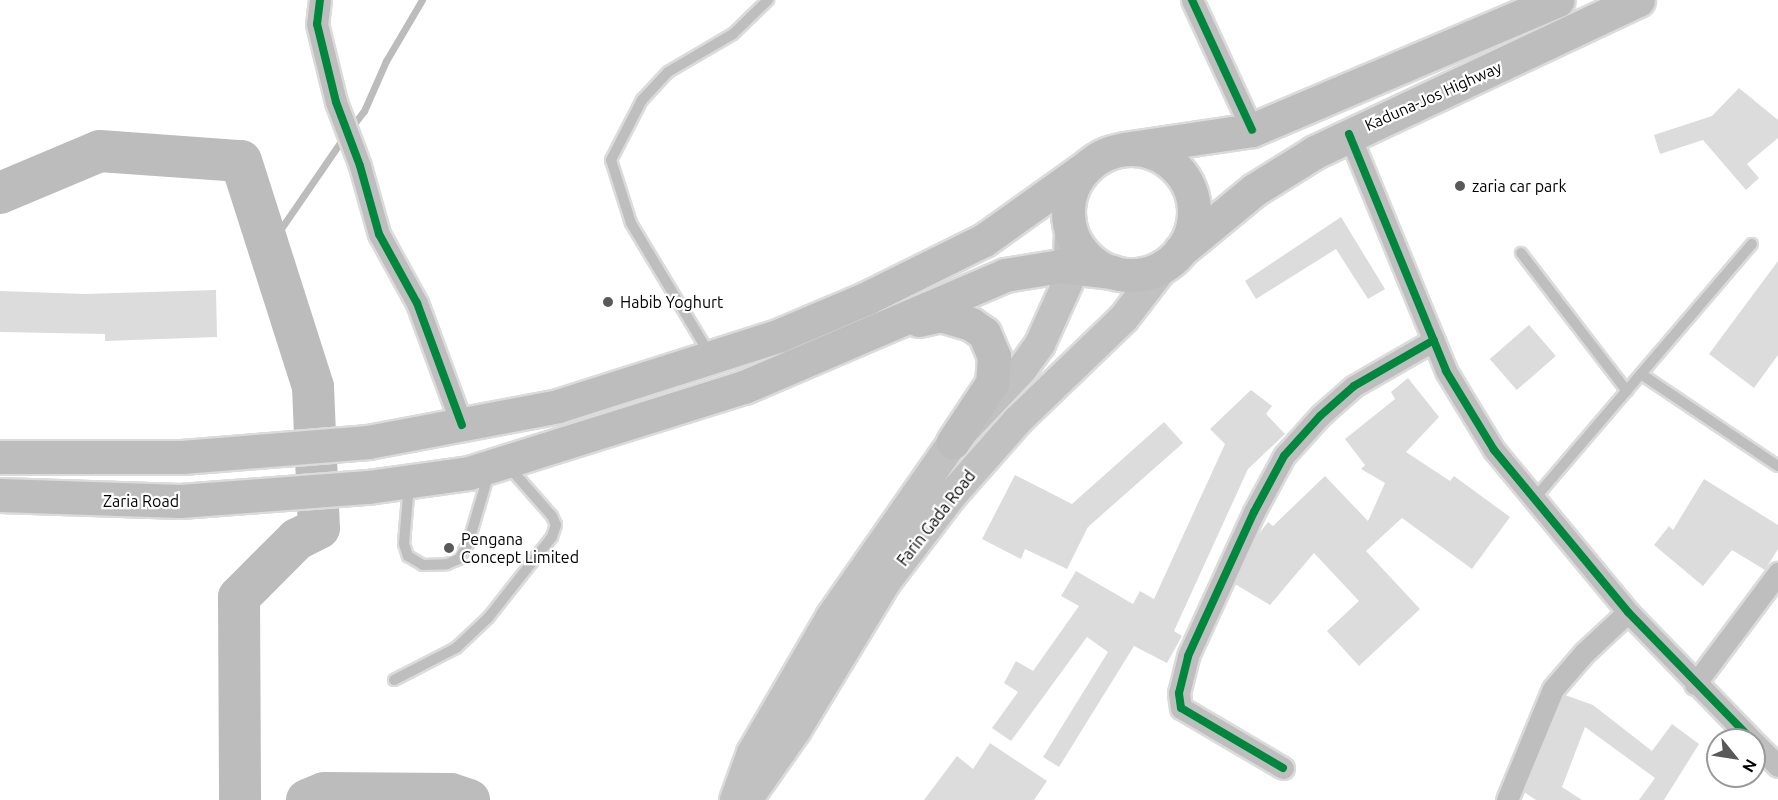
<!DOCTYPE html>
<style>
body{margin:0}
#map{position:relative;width:1778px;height:800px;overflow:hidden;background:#fff;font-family:Ubuntu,sans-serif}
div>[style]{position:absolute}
.stream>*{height:7px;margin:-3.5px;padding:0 3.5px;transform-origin:3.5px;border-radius:3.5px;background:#bcbcbc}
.river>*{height:42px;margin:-21px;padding:0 21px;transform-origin:21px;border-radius:21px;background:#bcbcbc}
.building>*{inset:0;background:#dcdcdc;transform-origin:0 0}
.roads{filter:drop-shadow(2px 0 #dbdbdb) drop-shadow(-2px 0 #dbdbdb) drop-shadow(0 2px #dbdbdb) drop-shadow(0 -2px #dbdbdb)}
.service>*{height:10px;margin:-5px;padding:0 5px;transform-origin:5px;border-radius:5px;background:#bebebe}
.minor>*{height:21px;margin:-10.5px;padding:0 10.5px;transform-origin:10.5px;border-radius:10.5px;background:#bebebe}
.secondary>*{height:30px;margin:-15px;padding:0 15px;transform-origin:15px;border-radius:15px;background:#c1c1c1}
.trunk>*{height:33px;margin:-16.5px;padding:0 16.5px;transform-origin:16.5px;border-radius:16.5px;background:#bdbdbd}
.trunk>.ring{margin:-16.5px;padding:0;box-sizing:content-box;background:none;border:33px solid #bdbdbd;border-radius:50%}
.cycleway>*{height:8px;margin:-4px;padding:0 4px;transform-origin:4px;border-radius:4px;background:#00873e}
.dots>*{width:16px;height:16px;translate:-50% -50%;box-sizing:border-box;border:3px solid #fff;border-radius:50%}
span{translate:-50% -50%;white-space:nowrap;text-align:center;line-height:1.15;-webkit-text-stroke:4.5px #fff;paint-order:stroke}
.street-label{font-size:16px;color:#000}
.poi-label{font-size:16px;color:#000}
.left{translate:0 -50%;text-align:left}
.north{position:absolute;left:1706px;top:728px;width:60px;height:60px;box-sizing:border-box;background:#fff;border:2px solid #999;border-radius:50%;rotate:120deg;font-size:16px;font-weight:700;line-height:24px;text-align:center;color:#000}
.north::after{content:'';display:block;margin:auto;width:21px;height:27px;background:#595959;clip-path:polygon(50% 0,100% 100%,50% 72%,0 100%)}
</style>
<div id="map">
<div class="stream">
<div style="left:351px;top:128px;width:21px;rotate:-53deg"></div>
<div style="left:364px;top:111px;width:55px;rotate:-66.3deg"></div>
<div style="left:386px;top:61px;width:71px;rotate:-59.5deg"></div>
<div style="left:269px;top:246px;width:132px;rotate:-55.5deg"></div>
</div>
<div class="river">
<div style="left:0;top:193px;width:108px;rotate:-22.8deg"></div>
<div style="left:100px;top:151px;width:141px;rotate:4.1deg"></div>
<div style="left:241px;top:161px;width:237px;rotate:72.3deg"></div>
<div style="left:313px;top:387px;width:141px;rotate:87.6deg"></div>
<div style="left:319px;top:528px;width:25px;rotate:153deg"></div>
<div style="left:297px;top:539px;width:82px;rotate:135deg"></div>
<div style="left:239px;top:597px;width:203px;rotate:89.7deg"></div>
<div style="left:307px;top:800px;width:18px;rotate:-22deg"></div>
<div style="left:324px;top:793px;width:127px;rotate:0.5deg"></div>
<div style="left:451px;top:794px;width:19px;rotate:18deg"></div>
</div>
<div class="building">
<div style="clip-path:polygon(1739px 88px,1778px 120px,1778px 138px,1747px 164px,1759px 178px,1746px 190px,1703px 140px,1660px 154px,1654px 135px,1712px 116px)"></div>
<div style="clip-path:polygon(1341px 217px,1385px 289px,1368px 299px,1336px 249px,1256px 299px,1245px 281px)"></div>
<div style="clip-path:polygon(1778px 261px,1778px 355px,1754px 388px,1709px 354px)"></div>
<div style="clip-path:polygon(216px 290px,217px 337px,105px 341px,105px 334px,0 332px,0 291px,85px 294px)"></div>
<div style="left:1529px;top:325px;width:41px;height:52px;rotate:49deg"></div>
<div style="clip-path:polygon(1408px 378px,1439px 417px,1406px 452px,1450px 481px,1454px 476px,1510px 517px,1472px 569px,1402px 518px,1366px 551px,1420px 609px,1359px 666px,1327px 631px,1359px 601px,1314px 553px,1270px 605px,1235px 584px,1258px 535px,1268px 522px,1273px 526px,1325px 476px,1368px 521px,1385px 483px,1361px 469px,1365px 465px,1345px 439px,1395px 399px,1391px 392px)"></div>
<div style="clip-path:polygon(1251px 390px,1272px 406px,1266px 414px,1285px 434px,1248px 469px,1174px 631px,1182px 636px,1167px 663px,1134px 646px,1059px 767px,1043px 757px,1108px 652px,1087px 637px,1011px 741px,992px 728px,1018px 692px,1004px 683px,1016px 661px,1033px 671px,1079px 606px,1061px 596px,1076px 571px,1133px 604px,1140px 591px,1154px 599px,1225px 444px,1210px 429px)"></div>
<div style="clip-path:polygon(1164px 422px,1183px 443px,1088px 527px,1067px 569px,1025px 549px,1021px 559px,982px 539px,1015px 475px,1072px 504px)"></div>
<div style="clip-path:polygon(1704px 479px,1778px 525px,1778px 549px,1765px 570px,1732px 550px,1703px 586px,1654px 545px,1669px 526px,1673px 530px)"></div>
<div style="clip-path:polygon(1565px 695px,1593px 705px,1652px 751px,1672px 724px,1699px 744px,1664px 800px,1639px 800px,1655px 778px,1585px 727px,1562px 787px,1582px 800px,1536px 800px,1524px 792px)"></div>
<div style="clip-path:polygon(990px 743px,1047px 781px,1034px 800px,924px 800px,957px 756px,973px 769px)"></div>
</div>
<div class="roads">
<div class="service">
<div style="left:1521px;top:253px;width:174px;rotate:52.5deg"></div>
<div style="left:709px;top:353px;width:152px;rotate:-121deg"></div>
<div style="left:631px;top:223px;width:66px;rotate:-107.6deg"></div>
<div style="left:611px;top:160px;width:68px;rotate:-62.7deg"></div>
<div style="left:642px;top:100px;width:38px;rotate:-47deg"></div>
<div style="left:668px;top:72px;width:75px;rotate:-30.3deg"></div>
<div style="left:733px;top:34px;width:49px;rotate:-44.2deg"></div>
<div style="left:1641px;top:374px;width:165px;rotate:33.9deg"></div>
<div style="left:409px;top:484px;width:60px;rotate:94.8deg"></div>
<div style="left:404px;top:544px;width:13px;rotate:72deg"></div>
<div style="left:408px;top:556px;width:17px;rotate:31deg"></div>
<div style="left:423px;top:565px;width:24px;rotate:-2deg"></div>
<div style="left:447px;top:564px;width:13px;rotate:-23deg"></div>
<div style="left:459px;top:559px;width:17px;rotate:-59deg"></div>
<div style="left:468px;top:544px;width:74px;rotate:-73.5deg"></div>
<div style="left:1535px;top:498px;width:334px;rotate:-49.5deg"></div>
<div style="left:394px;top:680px;width:70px;rotate:-27.3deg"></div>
<div style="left:456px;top:648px;width:44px;rotate:-43.2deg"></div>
<div style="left:488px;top:618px;width:103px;rotate:-51.7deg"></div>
<div style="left:552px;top:537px;width:13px;rotate:-72deg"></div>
<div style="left:556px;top:525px;width:10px;rotate:-114deg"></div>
<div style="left:552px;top:516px;width:67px;rotate:-131.3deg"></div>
</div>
<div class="minor">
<div style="left:320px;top:0;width:24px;rotate:97deg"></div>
<div style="left:317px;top:24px;width:80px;rotate:76.3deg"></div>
<div style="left:336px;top:102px;width:68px;rotate:69.4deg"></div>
<div style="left:360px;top:166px;width:71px;rotate:74.4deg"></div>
<div style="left:379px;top:234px;width:79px;rotate:61.2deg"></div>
<div style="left:417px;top:303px;width:130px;rotate:69.8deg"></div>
<div style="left:1192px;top:0;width:143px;rotate:65.2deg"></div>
<div style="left:1349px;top:134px;width:256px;rotate:67.7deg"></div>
<div style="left:1446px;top:371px;width:92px;rotate:58.7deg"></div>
<div style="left:1494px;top:450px;width:210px;rotate:50.4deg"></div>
<div style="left:1628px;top:612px;width:178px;rotate:45.9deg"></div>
<div style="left:1695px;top:684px;width:139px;rotate:-53.2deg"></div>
<div style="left:1754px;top:742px;width:34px;rotate:45deg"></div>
<div style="left:1283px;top:768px;width:118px;rotate:-149.5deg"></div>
<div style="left:1181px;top:708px;width:15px;rotate:-98deg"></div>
<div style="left:1179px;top:693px;width:38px;rotate:-76deg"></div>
<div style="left:1188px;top:656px;width:158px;rotate:-65.4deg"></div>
<div style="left:1254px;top:512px;width:64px;rotate:-61.8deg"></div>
<div style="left:1284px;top:456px;width:54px;rotate:-48deg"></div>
<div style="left:1320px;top:416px;width:45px;rotate:-41.4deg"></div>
<div style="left:1354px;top:386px;width:92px;rotate:-29.9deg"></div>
<div style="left:1507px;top:800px;width:120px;rotate:-67.5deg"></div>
<div style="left:1553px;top:689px;width:48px;rotate:-49.3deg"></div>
<div style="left:1584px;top:653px;width:60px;rotate:-43deg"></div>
</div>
<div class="secondary">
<div style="left:735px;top:800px;width:50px;rotate:-70.1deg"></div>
<div style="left:752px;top:753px;width:157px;rotate:-59.8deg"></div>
<div style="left:831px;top:617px;width:213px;rotate:-55.1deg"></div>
<div style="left:953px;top:442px;width:100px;rotate:-46.6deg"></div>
<div style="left:1022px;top:369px;width:31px;rotate:-54deg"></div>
<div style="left:1040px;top:344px;width:68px;rotate:-65.7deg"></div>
<div style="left:1068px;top:282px;width:50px;rotate:-87.7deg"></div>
<div style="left:747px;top:800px;width:85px;rotate:-55deg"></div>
<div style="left:796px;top:730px;width:172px;rotate:-58.8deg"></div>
<div style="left:885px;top:583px;width:109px;rotate:-52.8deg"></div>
<div style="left:951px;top:496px;width:101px;rotate:-48.6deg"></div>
<div style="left:1018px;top:420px;width:147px;rotate:-43.9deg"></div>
<div style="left:1124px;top:318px;width:66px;rotate:-52.4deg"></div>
</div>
<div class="trunk">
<div style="left:1124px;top:149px;width:129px;rotate:-8.4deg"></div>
<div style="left:1252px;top:130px;width:332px;rotate:-23deg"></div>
<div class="ring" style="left:1068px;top:149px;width:93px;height:93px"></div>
<div style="left:1180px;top:251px;width:96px;rotate:-39.5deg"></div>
<div style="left:1254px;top:190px;width:72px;rotate:-31.9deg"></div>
<div style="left:1315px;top:152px;width:357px;rotate:-25.2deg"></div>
<div style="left:919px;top:320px;width:22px;rotate:-13deg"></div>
<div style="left:940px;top:315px;width:32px;rotate:16deg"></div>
<div style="left:971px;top:324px;width:16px;rotate:35deg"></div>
<div style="left:984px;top:333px;width:25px;rotate:67deg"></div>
<div style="left:994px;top:356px;width:27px;rotate:94deg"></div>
<div style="left:992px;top:383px;width:71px;rotate:123.5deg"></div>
<div style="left:0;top:457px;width:182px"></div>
<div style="left:182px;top:457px;width:187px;rotate:-4.6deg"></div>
<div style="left:368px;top:442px;width:193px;rotate:-10.7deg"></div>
<div style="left:558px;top:406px;width:233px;rotate:-17.7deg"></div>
<div style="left:780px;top:335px;width:95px;rotate:-23deg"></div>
<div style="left:867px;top:298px;width:131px;rotate:-26.4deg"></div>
<div style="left:984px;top:240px;width:124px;rotate:-35.5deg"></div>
<div style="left:0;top:495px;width:180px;rotate:1.9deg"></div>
<div style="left:180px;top:501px;width:189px;rotate:-4.3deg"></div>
<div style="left:368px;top:487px;width:102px;rotate:-7.9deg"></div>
<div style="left:469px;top:473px;width:288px;rotate:-17.4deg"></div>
<div style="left:744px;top:387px;width:284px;rotate:-23.2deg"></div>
<div style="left:1005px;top:275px;width:56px;rotate:-9.3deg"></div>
<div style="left:1060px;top:266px;width:53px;rotate:6.5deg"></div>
</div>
</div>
<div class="cycleway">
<div style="left:320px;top:0;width:24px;rotate:97deg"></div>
<div style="left:317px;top:24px;width:80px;rotate:76.3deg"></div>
<div style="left:336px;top:102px;width:68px;rotate:69.4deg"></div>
<div style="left:360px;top:166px;width:71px;rotate:74.4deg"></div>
<div style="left:379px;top:234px;width:79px;rotate:61.2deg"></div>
<div style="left:417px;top:303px;width:130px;rotate:69.8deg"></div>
<div style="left:1192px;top:0;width:143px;rotate:65.2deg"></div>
<div style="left:1349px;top:134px;width:256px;rotate:67.7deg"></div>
<div style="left:1446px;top:371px;width:92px;rotate:58.7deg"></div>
<div style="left:1494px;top:450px;width:210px;rotate:50.4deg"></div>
<div style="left:1628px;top:612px;width:178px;rotate:45.9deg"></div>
<div style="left:1283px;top:768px;width:118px;rotate:-149.5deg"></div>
<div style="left:1181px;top:708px;width:15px;rotate:-98deg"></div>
<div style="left:1179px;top:693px;width:38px;rotate:-76deg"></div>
<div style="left:1188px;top:656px;width:158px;rotate:-65.4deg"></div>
<div style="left:1254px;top:512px;width:64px;rotate:-61.8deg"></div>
<div style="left:1284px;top:456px;width:54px;rotate:-48deg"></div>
<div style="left:1320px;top:416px;width:45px;rotate:-41.4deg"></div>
<div style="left:1354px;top:386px;width:92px;rotate:-29.9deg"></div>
</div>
<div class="dots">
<div style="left:1460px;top:186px;background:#595959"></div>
<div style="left:608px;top:302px;background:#595959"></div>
<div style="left:449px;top:548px;background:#595959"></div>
</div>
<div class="street-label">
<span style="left:1433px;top:96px;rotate:-24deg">Kaduna-Jos Highway</span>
<span style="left:141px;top:501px">Zaria Road</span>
<span style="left:936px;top:518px;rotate:-52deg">Farin Gada Road</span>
</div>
<div class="poi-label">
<span class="left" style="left:1472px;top:186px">zaria car park</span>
<span class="left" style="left:620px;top:302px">Habib Yoghurt</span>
<span class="left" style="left:461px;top:548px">Pengana<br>Concept Limited</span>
</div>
<div class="north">N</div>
</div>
